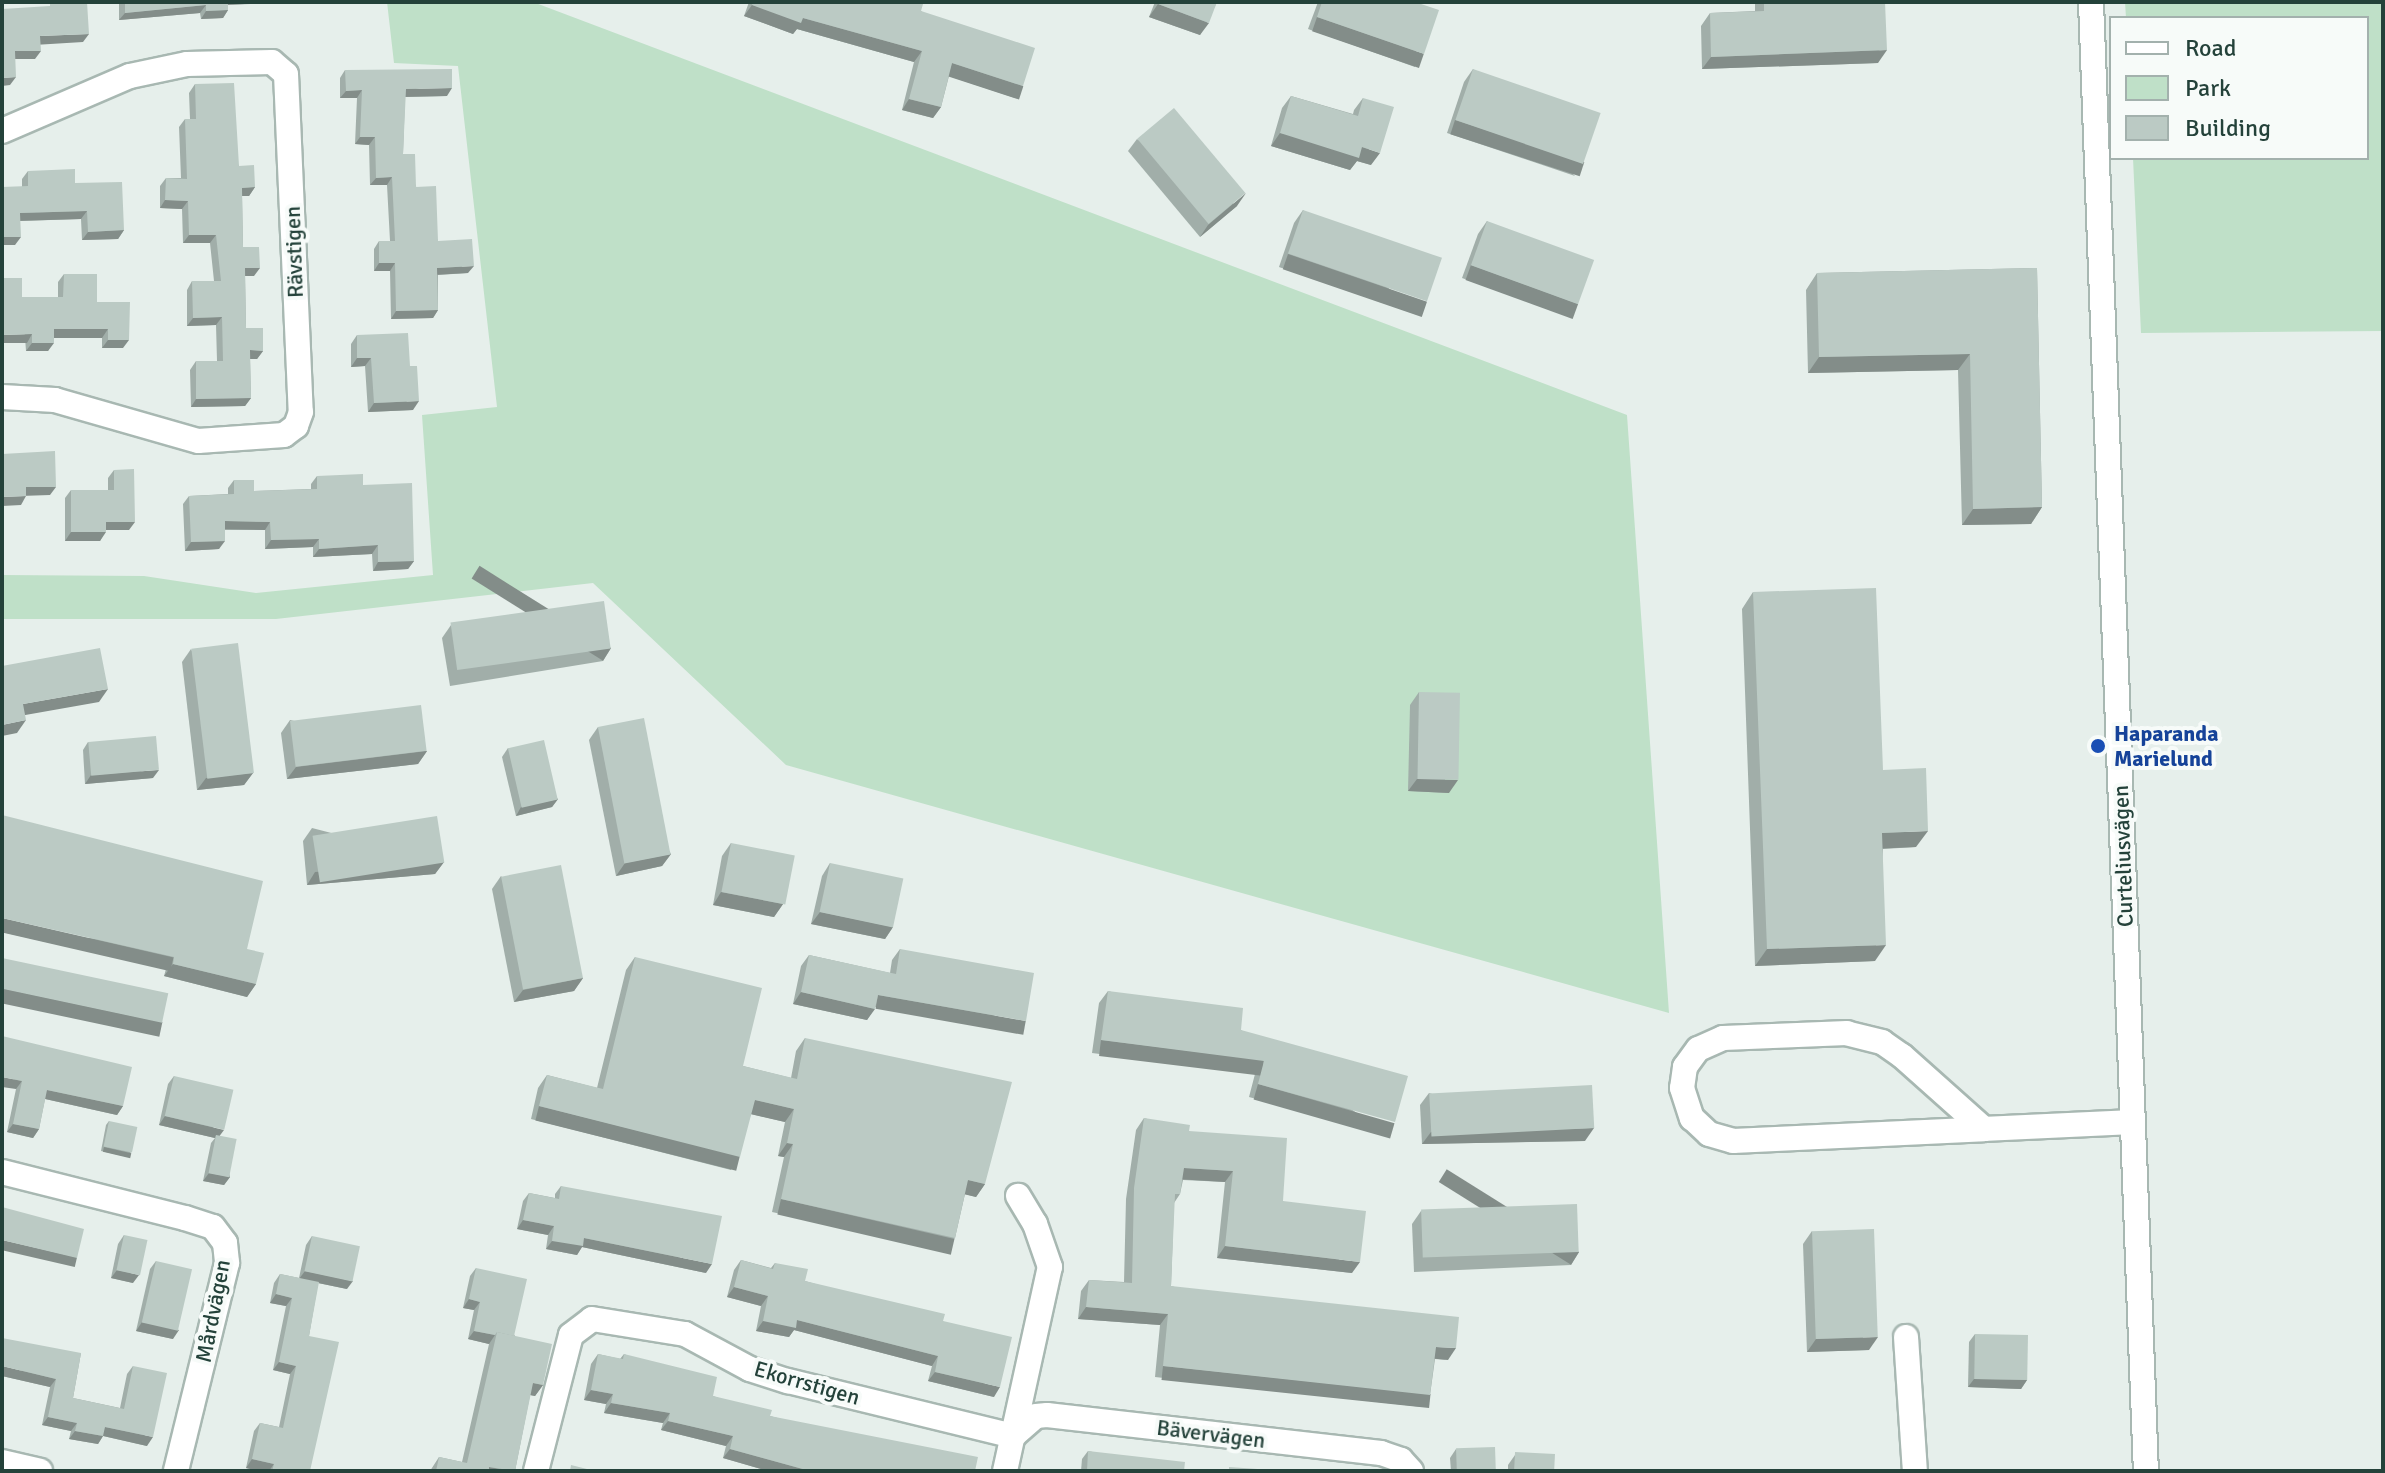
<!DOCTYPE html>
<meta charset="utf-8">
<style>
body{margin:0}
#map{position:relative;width:2385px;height:1473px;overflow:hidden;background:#e6efeb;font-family:Signika,sans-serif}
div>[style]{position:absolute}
.green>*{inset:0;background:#bfe0c8}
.roads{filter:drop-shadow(2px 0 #a8b8b2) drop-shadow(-2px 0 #a8b8b2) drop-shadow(0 2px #a8b8b2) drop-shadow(0 -2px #a8b8b2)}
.minor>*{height:24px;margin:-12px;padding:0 12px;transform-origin:12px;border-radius:12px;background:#fff}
.wall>*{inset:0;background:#a1aea9}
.shaded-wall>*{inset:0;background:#838d89;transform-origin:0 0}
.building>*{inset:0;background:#bbcac4;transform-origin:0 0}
.dots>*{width:22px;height:22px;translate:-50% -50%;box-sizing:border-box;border:4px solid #f7fbf9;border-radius:50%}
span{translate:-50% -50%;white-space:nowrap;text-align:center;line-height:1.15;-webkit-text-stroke:8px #f7fbf9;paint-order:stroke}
.street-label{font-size:22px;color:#24423a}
.transit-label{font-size:22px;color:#164399;font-weight:700}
.left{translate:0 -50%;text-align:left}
.frame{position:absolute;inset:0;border:4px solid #24423a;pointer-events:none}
.legend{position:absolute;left:2109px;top:16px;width:260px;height:144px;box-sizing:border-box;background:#f7fbf9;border:2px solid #a3b1ad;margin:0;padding:10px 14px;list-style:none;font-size:24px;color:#24423a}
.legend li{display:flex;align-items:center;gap:16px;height:40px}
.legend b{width:40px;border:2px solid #a3b1ad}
</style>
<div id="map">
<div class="green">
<div style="clip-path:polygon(387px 2px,533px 2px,1627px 415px,1669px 1013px,786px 765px,593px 583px,276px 619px,2px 619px,2px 575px,144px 576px,256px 593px,433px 575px,422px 415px,497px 407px,458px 66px,394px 63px)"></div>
<div style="clip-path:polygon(2125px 2px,2383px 2px,2383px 331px,2141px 333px,2133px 158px,2367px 158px,2367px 18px,2126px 18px)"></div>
</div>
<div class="roads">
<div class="minor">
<div style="left:2091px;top:2px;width:1470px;rotate:87.86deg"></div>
<div style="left:2px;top:131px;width:139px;rotate:-23.3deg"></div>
<div style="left:130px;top:76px;width:58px;rotate:-11.9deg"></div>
<div style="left:187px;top:64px;width:85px;rotate:-1.3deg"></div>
<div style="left:272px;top:62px;width:18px;rotate:41deg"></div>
<div style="left:286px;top:74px;width:338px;rotate:87.5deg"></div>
<div style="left:301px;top:412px;width:15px;rotate:110deg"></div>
<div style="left:296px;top:426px;width:15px;rotate:143deg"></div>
<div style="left:284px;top:435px;width:86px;rotate:176deg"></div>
<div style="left:198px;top:441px;width:149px;rotate:-164deg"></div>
<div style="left:55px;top:400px;width:53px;rotate:-176.8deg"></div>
<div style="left:1984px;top:1129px;width:110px;rotate:-138.3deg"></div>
<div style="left:1902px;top:1056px;width:24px;rotate:-145deg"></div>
<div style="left:1882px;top:1042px;width:36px;rotate:-166deg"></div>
<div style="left:1847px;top:1033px;width:124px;rotate:177.7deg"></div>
<div style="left:1723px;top:1038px;width:27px;rotate:156deg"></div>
<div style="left:1698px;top:1049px;width:22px;rotate:126deg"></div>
<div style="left:1685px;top:1067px;width:21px;rotate:98deg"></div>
<div style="left:1682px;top:1088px;width:32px;rotate:72deg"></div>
<div style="left:1692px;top:1118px;width:23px;rotate:43deg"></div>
<div style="left:1709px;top:1134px;width:25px;rotate:16deg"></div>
<div style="left:1733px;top:1141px;width:251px;rotate:-2.7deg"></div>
<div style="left:1984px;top:1129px;width:148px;rotate:-2.7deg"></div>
<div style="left:2px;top:1172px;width:189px;rotate:14.1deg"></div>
<div style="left:185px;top:1218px;width:29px;rotate:18deg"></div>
<div style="left:213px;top:1227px;width:20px;rotate:53deg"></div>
<div style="left:225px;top:1243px;width:20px;rotate:84deg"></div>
<div style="left:227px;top:1263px;width:214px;rotate:103.8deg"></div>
<div style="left:1906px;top:1337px;width:134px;rotate:86.2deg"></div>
<div style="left:1013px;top:1436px;width:30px;rotate:-41deg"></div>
<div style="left:1036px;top:1416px;width:11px;rotate:-5deg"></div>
<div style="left:1047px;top:1415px;width:336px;rotate:6.5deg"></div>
<div style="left:1381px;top:1453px;width:21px;rotate:19deg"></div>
<div style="left:1401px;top:1460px;width:15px;rotate:48deg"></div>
<div style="left:2px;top:1462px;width:39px;rotate:13deg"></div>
<div style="left:536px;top:1471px;width:140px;rotate:-75.6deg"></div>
<div style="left:571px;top:1335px;width:26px;rotate:-37deg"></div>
<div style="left:592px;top:1319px;width:94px;rotate:9.2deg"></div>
<div style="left:685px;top:1334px;width:74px;rotate:28.3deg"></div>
<div style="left:750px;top:1369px;width:40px;rotate:18deg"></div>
<div style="left:788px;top:1381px;width:232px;rotate:13.7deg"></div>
<div style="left:1005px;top:1471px;width:209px;rotate:-77.6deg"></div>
<div style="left:1050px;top:1267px;width:46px;rotate:-109.2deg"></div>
<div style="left:1035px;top:1224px;width:33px;rotate:-121deg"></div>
</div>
</div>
<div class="wall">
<div style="clip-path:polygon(119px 2px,291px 2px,228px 5px,228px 10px,223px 18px,201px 19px,200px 13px,119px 20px)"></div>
<div style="clip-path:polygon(749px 2px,916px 2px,921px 11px,1023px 86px,1015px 98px,949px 76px,941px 107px,933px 118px,902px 110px,914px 62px,797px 29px,793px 34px,744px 16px)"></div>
<div style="clip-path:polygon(1155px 2px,1217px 2px,1200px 35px,1149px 17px)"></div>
<div style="clip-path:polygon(1318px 2px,1415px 2px,1415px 67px,1308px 29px)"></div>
<div style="clip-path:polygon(1755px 2px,1885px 2px,1878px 63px,1702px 69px,1701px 26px,1710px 13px,1755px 11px)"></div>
<div style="clip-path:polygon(1473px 69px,1575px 176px,1447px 133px,1464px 82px)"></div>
<div style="clip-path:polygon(345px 70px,447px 96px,405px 97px,403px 154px,438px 241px,468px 273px,438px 275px,438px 310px,433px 318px,391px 319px,390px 271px,374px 271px,374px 249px,379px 241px,390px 241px,387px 185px,370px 185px,369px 145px,355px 144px,357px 98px,340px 98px,340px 78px)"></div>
<div style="clip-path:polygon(195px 84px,239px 166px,255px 187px,249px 196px,242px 196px,243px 247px,254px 276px,245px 276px,246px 328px,263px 351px,257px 359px,250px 359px,251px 398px,245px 406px,191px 407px,190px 370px,196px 361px,217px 361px,216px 325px,187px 326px,187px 290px,192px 281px,214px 281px,210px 243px,183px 243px,182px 209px,160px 208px,160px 186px,166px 178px,181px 178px,179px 127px,185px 119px,190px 119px,189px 93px)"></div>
<div style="clip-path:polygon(1291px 96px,1353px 114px,1354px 110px,1363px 98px,1371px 165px,1357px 161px,1350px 170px,1271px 146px,1282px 108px)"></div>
<div style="clip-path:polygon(1137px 139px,1237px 206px,1200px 237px,1128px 151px)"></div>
<div style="clip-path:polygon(28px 171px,75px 183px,124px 230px,118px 239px,82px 240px,81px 219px,20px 221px,15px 245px,22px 186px,22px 179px)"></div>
<div style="clip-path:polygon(1303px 210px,1418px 315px,1279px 267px,1294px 223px)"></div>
<div style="clip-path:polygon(1487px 221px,1578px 304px,1569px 316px,1462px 278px,1478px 234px)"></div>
<div style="clip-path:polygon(2037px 268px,2042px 507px,2031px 524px,1962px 525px,1958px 370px,1808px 373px,1806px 290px,1817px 273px)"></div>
<div style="clip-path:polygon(64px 274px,97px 302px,123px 348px,102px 348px,102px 338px,54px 338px,48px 351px,26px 351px,22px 297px,58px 297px,58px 282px)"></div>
<div style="clip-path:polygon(357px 335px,413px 410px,368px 412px,365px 366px,351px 367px,351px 344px)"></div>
<div style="clip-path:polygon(114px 470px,129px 530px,106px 530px,100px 541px,65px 541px,65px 498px,71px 490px,108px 490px,108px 478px)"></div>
<div style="clip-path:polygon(317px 476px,363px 485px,414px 561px,408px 569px,373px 571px,372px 554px,313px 557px,313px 547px,265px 549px,265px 530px,225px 530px,219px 549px,185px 551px,183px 504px,189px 496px,228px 494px,228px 488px,234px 480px,254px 491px,311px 489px,311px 484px)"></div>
<div style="clip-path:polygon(1753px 592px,1916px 847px,1883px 849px,1875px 961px,1755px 966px,1742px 609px)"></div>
<div style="clip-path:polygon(451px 625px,611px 648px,603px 661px,450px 686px,442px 638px)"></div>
<div style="clip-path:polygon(191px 649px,253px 773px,244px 785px,197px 790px,182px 662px)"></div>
<div style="clip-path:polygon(1419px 692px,1449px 793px,1408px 791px,1410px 705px)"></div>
<div style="clip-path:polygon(290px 720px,427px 751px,418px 764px,287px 779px,281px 733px)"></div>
<div style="clip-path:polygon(598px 727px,671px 854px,662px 866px,616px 876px,589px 740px)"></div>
<div style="clip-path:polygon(88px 742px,153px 778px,85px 784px,83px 750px)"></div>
<div style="clip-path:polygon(508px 748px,558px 799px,552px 807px,516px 816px,502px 757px)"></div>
<div style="clip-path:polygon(312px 828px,444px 862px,435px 874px,307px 885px,303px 841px)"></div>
<div style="clip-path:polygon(731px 843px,783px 904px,774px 917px,713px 905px,722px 856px)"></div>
<div style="clip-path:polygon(830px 863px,893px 927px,885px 939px,811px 924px,822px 876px)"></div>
<div style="clip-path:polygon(501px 876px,583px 978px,574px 991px,514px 1002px,492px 889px)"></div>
<div style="clip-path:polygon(2px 932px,247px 949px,256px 984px,247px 997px,164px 976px,166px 969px)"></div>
<div style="clip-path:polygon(900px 949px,1018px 1032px,875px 1007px,867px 1020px,793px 1004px,801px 966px,809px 955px,890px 973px,892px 960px)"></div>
<div style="clip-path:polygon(635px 957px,743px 1066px,791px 1078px,796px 1051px,805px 1038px,985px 1184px,976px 1197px,965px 1194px,955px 1238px,946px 1250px,772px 1212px,784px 1157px,778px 1156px,785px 1122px,751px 1114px,731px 1170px,531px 1119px,538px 1088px,547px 1075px,597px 1088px,626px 970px)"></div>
<div style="clip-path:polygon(1108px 991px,1241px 1030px,1386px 1134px,1249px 1097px,1255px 1074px,1092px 1053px,1099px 1003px)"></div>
<div style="clip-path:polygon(2px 1036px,123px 1106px,117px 1115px,45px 1099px,39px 1129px,33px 1138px,7px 1132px,16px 1089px)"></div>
<div style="clip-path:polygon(174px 1076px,220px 1136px,230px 1177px,224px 1185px,203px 1181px,211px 1143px,215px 1138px,159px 1125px,168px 1084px)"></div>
<div style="clip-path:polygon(1429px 1093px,1585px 1141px,1422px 1144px,1420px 1105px)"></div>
<div style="clip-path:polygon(1144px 1118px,1189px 1131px,1283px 1201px,1352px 1273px,1217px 1258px,1225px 1182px,1183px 1180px,1180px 1194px,1174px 1203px,1171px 1286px,1448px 1360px,1435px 1359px,1430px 1395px,1422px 1407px,1155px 1377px,1160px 1325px,1078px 1319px,1081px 1291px,1089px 1280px,1124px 1282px,1126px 1199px,1136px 1130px)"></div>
<div style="clip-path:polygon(109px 1121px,131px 1153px,128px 1157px,101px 1151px,106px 1125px)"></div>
<div style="clip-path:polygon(561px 1186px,706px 1273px,582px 1247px,577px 1255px,546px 1249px,548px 1235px,517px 1229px,523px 1201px,529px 1193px,555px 1198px,555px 1194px)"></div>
<div style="clip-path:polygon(1421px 1211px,1579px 1252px,1571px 1265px,1414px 1272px,1412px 1224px)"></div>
<div style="clip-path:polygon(1812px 1231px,1869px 1350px,1807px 1352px,1803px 1244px)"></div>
<div style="clip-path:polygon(124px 1235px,133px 1283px,111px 1278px,118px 1244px)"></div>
<div style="clip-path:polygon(312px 1236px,347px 1289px,318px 1283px,309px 1336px,310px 1471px,260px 1471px,246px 1468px,254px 1431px,260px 1423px,279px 1427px,290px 1374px,273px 1370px,286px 1306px,270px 1303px,274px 1283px,280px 1274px,299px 1278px,306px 1245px)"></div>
<div style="clip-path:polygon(741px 1260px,771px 1268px,775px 1263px,805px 1281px,943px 1321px,994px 1397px,928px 1381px,932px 1366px,794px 1330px,789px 1337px,756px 1331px,761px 1306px,727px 1297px,734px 1270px)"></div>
<div style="clip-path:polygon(156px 1261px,173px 1339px,136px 1331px,150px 1269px)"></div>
<div style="clip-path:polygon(476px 1268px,543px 1385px,535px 1396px,530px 1395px,515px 1471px,430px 1471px,439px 1457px,462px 1462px,489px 1344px,468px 1339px,474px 1310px,463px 1308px,470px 1276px)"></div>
<div style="clip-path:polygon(1975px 1334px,2027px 1380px,2021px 1389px,1968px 1387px,1969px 1342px)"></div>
<div style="clip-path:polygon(81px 1353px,73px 1398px,120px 1408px,127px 1374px,133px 1366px,147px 1446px,103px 1436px,98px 1444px,69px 1439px,71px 1431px,42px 1425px,50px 1387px,2px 1376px)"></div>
<div style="clip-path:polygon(598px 1354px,620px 1359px,624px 1354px,713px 1396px,770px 1416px,975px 1471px,768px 1471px,723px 1458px,726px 1446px,661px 1430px,663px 1423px,604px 1413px,606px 1404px,584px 1400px,591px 1364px)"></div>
<div style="clip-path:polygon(1456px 1449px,1496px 1471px,1451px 1471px,1450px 1458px)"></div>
<div style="clip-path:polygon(1088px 1451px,1184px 1471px,1081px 1471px,1082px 1459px)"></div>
<div style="clip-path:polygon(1515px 1455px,1554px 1471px,1508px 1471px,1508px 1465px)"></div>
</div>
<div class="shaded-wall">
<div style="clip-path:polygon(224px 2px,291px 2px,222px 5px)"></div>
<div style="clip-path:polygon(1158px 4px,1209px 23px,1200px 35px,1149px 17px)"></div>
<div style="clip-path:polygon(206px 5px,200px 13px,119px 20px,125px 13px)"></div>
<div style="clip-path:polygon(752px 5px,803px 18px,922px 51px,914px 62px,797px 29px,793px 34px,744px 16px)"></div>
<div style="clip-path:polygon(228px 10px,223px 18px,201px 19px,206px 11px)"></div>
<div style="left:1317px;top:17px;width:113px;height:15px;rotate:19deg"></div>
<div style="clip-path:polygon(89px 34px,83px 42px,34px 45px,40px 36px)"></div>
<div style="clip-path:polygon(1887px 50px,1878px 63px,1702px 69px,1711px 57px)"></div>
<div style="clip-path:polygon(15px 51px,41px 51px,35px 59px,9px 59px)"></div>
<div style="left:952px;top:63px;width:75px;height:14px;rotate:18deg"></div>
<div style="clip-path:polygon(16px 77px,10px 85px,2px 86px,2px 78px)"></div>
<div style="clip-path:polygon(452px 88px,447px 96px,400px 97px,406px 89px)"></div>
<div style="clip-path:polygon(362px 90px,357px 98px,340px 98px,346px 91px)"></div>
<div style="clip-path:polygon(909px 99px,941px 107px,933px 118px,902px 110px)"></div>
<div style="left:1455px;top:120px;width:136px;height:15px;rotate:18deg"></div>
<div style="clip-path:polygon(1280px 133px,1362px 147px,1380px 153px,1371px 165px,1357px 161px,1350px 170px,1271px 146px)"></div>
<div style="clip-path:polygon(360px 137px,375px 137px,369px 145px,355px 144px)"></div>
<div style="clip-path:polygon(392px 177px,387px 185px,370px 185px,376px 178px)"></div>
<div style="clip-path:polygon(255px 187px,249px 196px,236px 196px,242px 188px)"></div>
<div style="clip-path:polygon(1246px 193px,1237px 206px,1200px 237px,1208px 225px)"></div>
<div style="clip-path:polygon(165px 200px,188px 201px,182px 209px,160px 208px)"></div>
<div style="clip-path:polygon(87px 211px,81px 219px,14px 221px,20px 213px)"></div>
<div style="clip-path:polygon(124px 230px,118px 239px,82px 240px,88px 232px)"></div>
<div style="clip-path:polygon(189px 235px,216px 235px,210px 243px,183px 243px)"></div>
<div style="clip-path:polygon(2px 237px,21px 237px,15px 245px,2px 245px)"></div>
<div style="left:1288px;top:254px;width:147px;height:16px;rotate:19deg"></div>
<div style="clip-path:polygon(379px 263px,395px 263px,390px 271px,374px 271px)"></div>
<div style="left:1471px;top:265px;width:114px;height:16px;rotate:20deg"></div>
<div style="clip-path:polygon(474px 266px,468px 273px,432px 275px,437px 268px)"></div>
<div style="clip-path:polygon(245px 268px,260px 268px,254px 276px,239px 276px)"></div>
<div style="clip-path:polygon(438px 310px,433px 318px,391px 319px,396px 311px)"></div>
<div style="clip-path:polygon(222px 317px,216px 325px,187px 326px,193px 318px)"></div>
<div style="clip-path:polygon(54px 329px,108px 329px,102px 338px,48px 338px)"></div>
<div style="clip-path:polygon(32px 334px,27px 343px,2px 343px,2px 335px)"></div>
<div style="clip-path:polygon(108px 340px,129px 340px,123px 348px,102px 348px)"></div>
<div style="clip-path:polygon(32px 343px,54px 343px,48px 351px,26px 351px)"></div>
<div style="clip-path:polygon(250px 350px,263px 351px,257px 359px,244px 359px)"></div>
<div style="clip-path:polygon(1970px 354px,1958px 370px,1808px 373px,1819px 357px)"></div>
<div style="clip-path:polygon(357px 358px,371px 358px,365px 366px,351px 367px)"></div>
<div style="clip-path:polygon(251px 398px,245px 406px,191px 407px,196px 399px)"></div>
<div style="clip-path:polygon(419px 401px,413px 410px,368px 412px,374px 403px)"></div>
<div style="clip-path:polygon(26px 487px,56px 487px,50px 495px,20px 496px)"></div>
<div style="clip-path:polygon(26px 496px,21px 505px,2px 506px,2px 497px)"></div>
<div style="clip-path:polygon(2042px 507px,2031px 524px,1962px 525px,1973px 509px)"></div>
<div style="clip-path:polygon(225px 521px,270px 522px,265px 530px,219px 529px)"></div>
<div style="clip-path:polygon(106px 522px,135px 522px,129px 530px,100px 530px)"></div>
<div style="clip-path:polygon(71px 532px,106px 532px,100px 541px,65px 541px)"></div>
<div style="clip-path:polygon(319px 539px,313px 547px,265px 549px,271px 540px)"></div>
<div style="clip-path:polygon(225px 541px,219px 549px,185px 551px,191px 542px)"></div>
<div style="clip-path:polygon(378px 545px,372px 554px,313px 557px,319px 549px)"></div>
<div style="clip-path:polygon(414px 561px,408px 569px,373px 571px,378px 562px)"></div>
<div style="left:611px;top:648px;width:15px;height:155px;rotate:122deg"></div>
<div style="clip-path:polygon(108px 689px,99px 702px,14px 717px,23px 704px)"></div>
<div style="clip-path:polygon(26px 720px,17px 733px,2px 736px,2px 725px)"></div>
<div style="clip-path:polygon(427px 751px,418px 764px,287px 779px,296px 767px)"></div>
<div style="clip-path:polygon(159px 770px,153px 778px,85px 784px,91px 775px)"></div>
<div style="clip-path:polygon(253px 773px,244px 785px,197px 790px,206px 778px)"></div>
<div style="clip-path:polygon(1417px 779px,1458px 780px,1449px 793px,1408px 791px)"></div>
<div style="clip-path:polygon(558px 799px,552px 807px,516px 816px,521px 807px)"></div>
<div style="clip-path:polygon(1928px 831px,1916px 847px,1871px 849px,1882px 833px)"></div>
<div style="clip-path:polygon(671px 854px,662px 866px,616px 876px,625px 863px)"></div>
<div style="clip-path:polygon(444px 862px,435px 874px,307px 885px,315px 872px)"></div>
<div style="clip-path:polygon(721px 892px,783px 904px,774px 917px,713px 905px)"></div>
<div style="clip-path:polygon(820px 912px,893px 927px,885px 939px,811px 924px)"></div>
<div style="left:2px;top:918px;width:176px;height:14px;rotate:13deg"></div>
<div style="clip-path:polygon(1886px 945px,1875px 961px,1755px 966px,1767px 949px)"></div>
<div style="clip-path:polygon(173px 964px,256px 984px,247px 997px,164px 976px)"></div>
<div style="clip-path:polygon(583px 978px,574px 991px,514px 1002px,523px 990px)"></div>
<div style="left:2px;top:988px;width:164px;height:15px;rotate:12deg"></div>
<div style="clip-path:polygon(801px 992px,875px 1009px,867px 1020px,793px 1004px)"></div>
<div style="left:878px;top:995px;width:150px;height:14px;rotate:10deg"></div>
<div style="left:1101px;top:1040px;width:164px;height:16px;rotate:7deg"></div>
<div style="clip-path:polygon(2px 1077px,22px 1081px,16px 1089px,2px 1087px)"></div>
<div style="left:1258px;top:1084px;width:142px;height:16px;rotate:16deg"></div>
<div style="clip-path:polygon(47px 1090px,123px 1106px,117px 1115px,41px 1098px)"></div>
<div style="clip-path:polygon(755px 1100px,794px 1109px,785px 1122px,746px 1113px)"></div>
<div style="left:539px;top:1106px;width:207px;height:15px;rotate:14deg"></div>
<div style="clip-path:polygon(165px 1116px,224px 1130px,218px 1138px,216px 1135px,215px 1138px,159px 1125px)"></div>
<div style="clip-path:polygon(13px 1124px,39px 1129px,33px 1138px,7px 1132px)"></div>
<div style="clip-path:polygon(1594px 1128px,1585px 1141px,1422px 1144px,1431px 1132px)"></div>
<div style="clip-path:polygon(787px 1143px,793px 1144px,784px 1157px,778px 1156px)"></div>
<div style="left:104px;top:1147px;width:28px;height:5px;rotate:13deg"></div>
<div style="clip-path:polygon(1184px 1168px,1233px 1171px,1225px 1182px,1176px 1179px)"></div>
<div style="clip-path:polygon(209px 1173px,230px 1177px,224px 1185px,203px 1181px)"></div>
<div style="clip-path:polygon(968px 1180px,985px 1184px,976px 1197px,959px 1193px)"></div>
<div style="left:781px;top:1199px;width:178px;height:16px;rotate:13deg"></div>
<div style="clip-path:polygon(523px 1220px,554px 1226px,548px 1235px,517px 1229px)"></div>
<div style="clip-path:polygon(584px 1238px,712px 1264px,706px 1273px,582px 1247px,577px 1255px,546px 1249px,552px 1241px)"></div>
<div style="left:2px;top:1240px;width:77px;height:10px;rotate:13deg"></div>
<div style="clip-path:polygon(1225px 1246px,1360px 1262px,1352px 1273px,1217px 1258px)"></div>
<div style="left:1579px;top:1252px;width:15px;height:156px;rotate:122deg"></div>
<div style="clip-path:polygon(117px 1270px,139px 1275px,133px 1283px,111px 1278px)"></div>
<div style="clip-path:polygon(305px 1271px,353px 1281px,347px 1289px,299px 1279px)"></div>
<div style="clip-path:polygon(734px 1287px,768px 1296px,761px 1306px,727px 1297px)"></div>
<div style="clip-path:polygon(276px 1294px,292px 1298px,286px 1306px,270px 1303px)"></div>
<div style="clip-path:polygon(469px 1299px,480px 1302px,474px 1310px,463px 1308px)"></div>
<div style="clip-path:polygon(1086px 1307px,1168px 1314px,1160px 1325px,1078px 1319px)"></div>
<div style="clip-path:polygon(797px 1320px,938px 1356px,932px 1366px,794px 1330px,789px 1337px,756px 1331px,763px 1321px)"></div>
<div style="clip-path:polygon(142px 1322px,179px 1330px,173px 1339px,136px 1331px)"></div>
<div style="clip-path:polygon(474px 1331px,495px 1335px,489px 1344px,468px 1339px)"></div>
<div style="clip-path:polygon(1878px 1337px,1869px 1350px,1807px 1352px,1816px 1339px)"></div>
<div style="clip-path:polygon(1436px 1347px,1456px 1348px,1448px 1360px,1428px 1358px)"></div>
<div style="clip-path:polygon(279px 1362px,296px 1366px,290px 1374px,273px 1370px)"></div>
<div style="clip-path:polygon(2px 1366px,56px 1379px,50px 1387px,2px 1376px)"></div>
<div style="left:1163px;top:1366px;width:269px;height:14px;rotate:6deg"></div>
<div style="clip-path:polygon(935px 1372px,1000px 1387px,994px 1397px,928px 1381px)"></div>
<div style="clip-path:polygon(1974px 1379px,2027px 1380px,2021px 1389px,1968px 1387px)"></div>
<div style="clip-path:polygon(533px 1383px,543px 1385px,535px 1396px,525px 1394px)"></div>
<div style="clip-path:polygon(591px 1390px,613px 1394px,606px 1404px,584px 1400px)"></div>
<div style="clip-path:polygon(611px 1403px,670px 1413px,663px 1423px,604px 1413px)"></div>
<div style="clip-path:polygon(48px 1417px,77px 1423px,71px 1431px,42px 1425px)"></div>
<div style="clip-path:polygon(668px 1421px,733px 1436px,726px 1446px,661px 1430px)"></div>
<div style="clip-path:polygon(105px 1427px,153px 1437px,147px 1446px,99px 1435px)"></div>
<div style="clip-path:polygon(75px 1431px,103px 1436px,98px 1444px,69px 1439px)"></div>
<div style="clip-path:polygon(730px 1449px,810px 1471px,768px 1471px,723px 1458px)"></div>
<div style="clip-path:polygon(252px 1459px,274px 1464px,269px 1471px,260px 1471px,246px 1468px)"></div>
<div style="clip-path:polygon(489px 1467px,509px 1471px,486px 1471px)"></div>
</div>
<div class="building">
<div style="clip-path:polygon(50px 2px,87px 2px,89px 34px,40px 36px,41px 51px,15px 51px,16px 77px,2px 78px,2px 9px,50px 6px)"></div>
<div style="clip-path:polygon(125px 2px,228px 2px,228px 10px,206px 11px,206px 5px,125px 13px)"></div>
<div style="clip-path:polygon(753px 2px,916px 2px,923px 4px,921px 11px,1035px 48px,1023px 86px,952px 63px,941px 107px,909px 99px,922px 51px,803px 18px,801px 23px,752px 5px)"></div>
<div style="clip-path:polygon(1159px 2px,1217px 2px,1209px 23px,1158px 4px)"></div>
<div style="clip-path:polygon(1322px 2px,1415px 2px,1439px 10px,1424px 54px,1317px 17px)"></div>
<div style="clip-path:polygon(1764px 2px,1885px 2px,1887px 50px,1711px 57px,1710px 13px,1764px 11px)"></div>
<div style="clip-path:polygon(452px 69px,452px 88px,406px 89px,403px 154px,415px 154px,416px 187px,436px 186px,438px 241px,472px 239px,474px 266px,437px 268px,438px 310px,396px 311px,395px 263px,379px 263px,379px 241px,395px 241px,392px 177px,376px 178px,375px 137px,360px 137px,362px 90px,346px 91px,345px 70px)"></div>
<div style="left:1473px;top:69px;width:135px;height:54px;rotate:19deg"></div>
<div style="clip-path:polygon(234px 83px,239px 166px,254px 165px,255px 187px,242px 188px,243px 247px,259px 247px,260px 268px,245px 268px,246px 328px,263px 328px,263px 351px,250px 350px,251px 398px,196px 399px,196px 361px,223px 361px,222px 317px,193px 318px,192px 281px,221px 281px,216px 235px,189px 235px,188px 201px,165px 200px,166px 178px,187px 179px,185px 119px,196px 119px,195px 84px)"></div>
<div style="clip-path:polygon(1291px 96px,1358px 116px,1363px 98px,1394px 107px,1380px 153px,1362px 147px,1359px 158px,1280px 133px)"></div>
<div style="left:1174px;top:108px;width:111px;height:48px;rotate:50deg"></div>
<div style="clip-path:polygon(75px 169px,75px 183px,122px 182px,124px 230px,88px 232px,87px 211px,20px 213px,21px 237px,2px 237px,2px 187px,28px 186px,28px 171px)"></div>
<div style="left:1303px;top:210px;width:147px;height:46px;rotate:19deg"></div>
<div style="left:1487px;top:221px;width:114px;height:47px;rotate:20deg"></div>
<div style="clip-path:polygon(2037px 268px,2042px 507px,1973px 509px,1970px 354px,1819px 357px,1817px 273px)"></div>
<div style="clip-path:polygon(64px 274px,97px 274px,97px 302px,130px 302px,129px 340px,108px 340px,108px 329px,54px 329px,54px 343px,32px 343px,32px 334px,2px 335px,2px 278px,22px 278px,22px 297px,63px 297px)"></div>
<div style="clip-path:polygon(408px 333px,410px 366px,417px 366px,419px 401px,374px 403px,371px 358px,357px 358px,357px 335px)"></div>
<div style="clip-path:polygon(55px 451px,56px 487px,26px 487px,26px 496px,2px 497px,2px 454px)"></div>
<div style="clip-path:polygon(134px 469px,135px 522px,106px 522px,106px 532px,71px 532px,71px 490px,114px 490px,114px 470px)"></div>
<div style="clip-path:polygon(363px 474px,363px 485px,412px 483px,414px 561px,378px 562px,378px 545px,319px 549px,319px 539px,271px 540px,270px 522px,225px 521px,225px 541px,191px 542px,189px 496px,234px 494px,234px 480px,254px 480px,254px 491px,317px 489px,317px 476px)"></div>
<div style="clip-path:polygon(1876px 588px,1883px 770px,1926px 768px,1928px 831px,1882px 833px,1886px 945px,1767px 949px,1753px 592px)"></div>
<div style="left:604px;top:601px;width:48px;height:155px;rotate:82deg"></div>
<div style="left:238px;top:643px;width:131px;height:47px;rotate:83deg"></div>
<div style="clip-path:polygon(100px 648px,108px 689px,23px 704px,26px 720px,2px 725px,2px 666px)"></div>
<div style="left:1419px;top:692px;width:41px;height:87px;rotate:1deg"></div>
<div style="left:421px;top:705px;width:46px;height:132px;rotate:83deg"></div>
<div style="left:644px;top:718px;width:139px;height:47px;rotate:79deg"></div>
<div style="left:156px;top:736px;width:34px;height:68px;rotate:85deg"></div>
<div style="left:544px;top:740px;width:61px;height:37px;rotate:77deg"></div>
<div style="clip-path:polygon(2px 815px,263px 881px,247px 949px,264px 953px,256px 984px,173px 964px,174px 957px,2px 918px)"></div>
<div style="left:437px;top:816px;width:47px;height:126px;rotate:81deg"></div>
<div style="left:731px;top:843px;width:65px;height:50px;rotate:11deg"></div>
<div style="left:830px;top:863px;width:75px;height:50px;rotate:12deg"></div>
<div style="left:561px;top:865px;width:115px;height:61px;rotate:79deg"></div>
<div style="clip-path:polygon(900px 949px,1034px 973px,1026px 1021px,878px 995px,875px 1009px,801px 992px,809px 955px,896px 974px)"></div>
<div style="clip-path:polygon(635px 957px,762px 988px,743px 1066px,797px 1079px,805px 1038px,1012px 1082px,985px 1184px,968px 1180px,955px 1238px,781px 1199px,793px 1144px,787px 1143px,794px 1109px,755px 1100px,740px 1157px,539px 1106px,547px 1075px,603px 1089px)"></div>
<div style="left:2px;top:958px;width:170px;height:30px;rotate:12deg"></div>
<div style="clip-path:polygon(1108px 991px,1243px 1008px,1241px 1030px,1408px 1076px,1395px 1122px,1258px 1084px,1264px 1061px,1101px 1040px)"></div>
<div style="clip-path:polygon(2px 1036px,132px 1067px,123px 1106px,47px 1090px,39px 1129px,13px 1124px,22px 1081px,2px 1077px)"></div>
<div style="left:174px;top:1076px;width:61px;height:41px;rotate:13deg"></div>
<div style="left:1592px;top:1085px;width:43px;height:163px;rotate:87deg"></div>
<div style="clip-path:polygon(1144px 1118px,1190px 1125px,1189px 1131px,1287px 1138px,1283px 1201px,1366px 1211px,1360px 1262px,1225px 1246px,1233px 1171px,1184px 1168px,1180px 1194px,1175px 1194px,1171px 1286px,1459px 1317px,1456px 1348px,1436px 1347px,1430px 1395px,1163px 1366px,1168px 1314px,1086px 1307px,1089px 1280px,1132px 1283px,1134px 1188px)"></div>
<div style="left:109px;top:1121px;width:29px;height:26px;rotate:12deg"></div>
<div style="left:216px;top:1135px;width:21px;height:39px;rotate:11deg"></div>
<div style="clip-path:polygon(561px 1186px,722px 1216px,712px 1264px,584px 1238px,583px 1246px,552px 1241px,554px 1226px,523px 1220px,529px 1193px,559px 1199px)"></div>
<div style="left:1577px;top:1204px;width:48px;height:156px;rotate:88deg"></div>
<div style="clip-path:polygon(2px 1207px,84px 1229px,77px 1258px,2px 1240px)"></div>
<div style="left:1874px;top:1229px;width:108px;height:62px;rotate:88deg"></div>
<div style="left:124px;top:1235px;width:24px;height:36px;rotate:12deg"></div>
<div style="left:312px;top:1236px;width:49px;height:36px;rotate:12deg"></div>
<div style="clip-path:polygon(741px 1260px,773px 1269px,775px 1263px,808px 1269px,805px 1281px,945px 1314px,943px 1321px,1012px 1337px,1000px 1387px,935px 1372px,938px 1356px,797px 1320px,796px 1328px,763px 1321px,768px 1296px,734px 1287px)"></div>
<div style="left:156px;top:1261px;width:37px;height:63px;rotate:13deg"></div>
<div style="clip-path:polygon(476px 1268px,527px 1279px,514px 1336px,497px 1332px,495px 1335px,474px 1331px,480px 1302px,469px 1299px)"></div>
<div style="clip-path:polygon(280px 1274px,319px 1282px,309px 1336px,339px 1342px,310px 1471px,272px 1471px,274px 1464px,252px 1459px,260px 1423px,283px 1428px,296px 1366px,279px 1362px,292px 1298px,276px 1294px)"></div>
<div style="clip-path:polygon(497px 1332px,552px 1344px,543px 1385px,533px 1383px,515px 1471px,489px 1467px,489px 1471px,436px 1471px,439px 1457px,467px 1463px)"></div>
<div style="left:1975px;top:1334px;width:53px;height:45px;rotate:1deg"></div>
<div style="clip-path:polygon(2px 1338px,81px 1353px,73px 1398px,124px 1409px,133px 1366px,167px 1373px,153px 1437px,105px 1427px,103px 1436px,75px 1431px,77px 1423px,48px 1417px,56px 1379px,2px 1366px)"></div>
<div style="clip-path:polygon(598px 1354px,623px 1359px,624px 1354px,717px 1377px,713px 1396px,772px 1410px,770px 1416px,978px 1457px,975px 1471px,810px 1471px,730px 1449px,733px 1436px,668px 1421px,670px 1413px,611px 1403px,613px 1394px,591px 1390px)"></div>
<div style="left:1495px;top:1447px;width:24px;height:39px;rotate:88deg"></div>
<div style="clip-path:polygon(1088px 1451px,1185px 1462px,1184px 1471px,1087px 1471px)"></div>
<div style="left:1555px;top:1454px;width:17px;height:40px;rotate:93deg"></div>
<div style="clip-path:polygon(571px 1465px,595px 1471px,570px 1471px)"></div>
<div style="clip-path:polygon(1229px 1467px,1286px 1471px,1229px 1471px)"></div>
</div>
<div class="dots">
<div style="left:2098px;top:746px;background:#1a4fb4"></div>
</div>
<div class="street-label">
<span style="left:294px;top:252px;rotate:-92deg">Rävstigen</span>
<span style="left:2123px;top:856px;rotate:-92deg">Curteliusvägen</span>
<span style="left:213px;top:1311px;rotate:-79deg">Mårdvägen</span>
<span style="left:807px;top:1383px;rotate:16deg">Ekorrstigen</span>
<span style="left:1211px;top:1434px;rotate:7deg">Bävervägen</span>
</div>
<div class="transit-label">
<span class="left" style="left:2114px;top:746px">Haparanda<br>Marielund</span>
</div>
<div class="frame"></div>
<ul class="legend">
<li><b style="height:10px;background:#fff"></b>Road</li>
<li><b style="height:22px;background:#bfe0c8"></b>Park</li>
<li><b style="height:22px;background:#bbcac4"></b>Building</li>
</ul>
</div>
